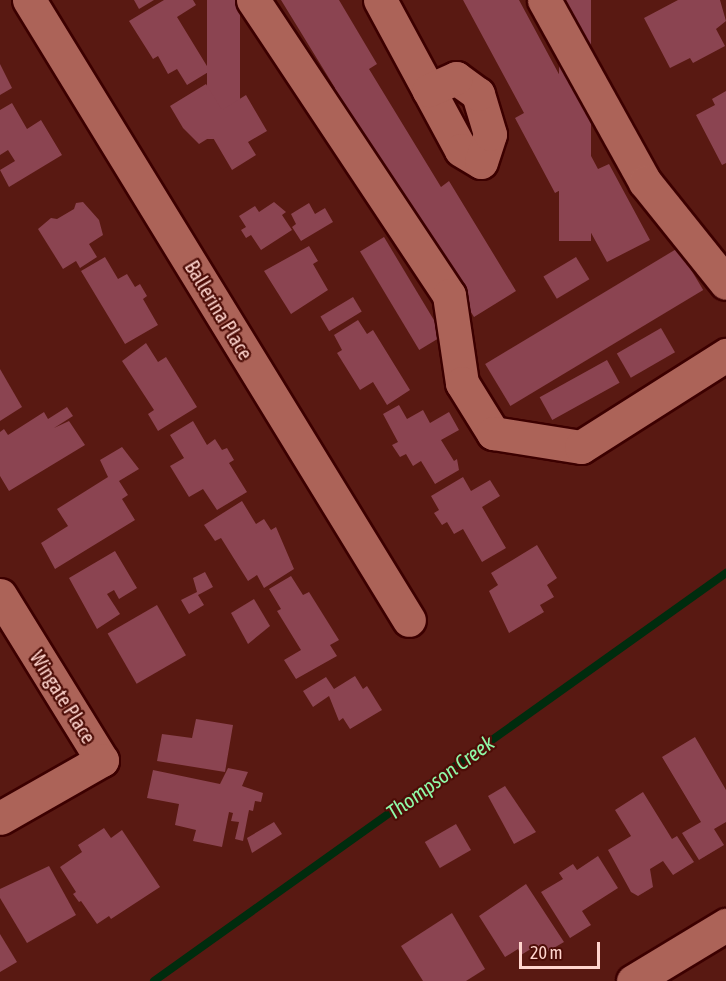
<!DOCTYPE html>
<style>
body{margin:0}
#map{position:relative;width:726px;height:981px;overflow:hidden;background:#591912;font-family:"Asap Condensed",sans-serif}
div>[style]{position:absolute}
.stream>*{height:8px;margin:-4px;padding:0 4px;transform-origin:4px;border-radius:4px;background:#002c0e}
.building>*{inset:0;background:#8b4451;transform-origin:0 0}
.roads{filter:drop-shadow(2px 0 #3c0000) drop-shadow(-2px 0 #3c0000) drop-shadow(0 2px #3c0000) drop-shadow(0 -2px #3c0000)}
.minor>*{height:33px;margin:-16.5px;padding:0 16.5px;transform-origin:16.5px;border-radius:16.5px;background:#ac6358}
span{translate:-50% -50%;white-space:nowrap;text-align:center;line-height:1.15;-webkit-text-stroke:4.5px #4d0d07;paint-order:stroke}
.street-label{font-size:20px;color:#ffd5ce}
.water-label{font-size:21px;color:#8ff9a7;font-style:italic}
.scale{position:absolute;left:519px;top:942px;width:81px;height:27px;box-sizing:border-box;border:3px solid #ffd5ce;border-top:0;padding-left:8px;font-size:18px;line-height:21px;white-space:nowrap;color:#ffd5ce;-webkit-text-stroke:4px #4d0d07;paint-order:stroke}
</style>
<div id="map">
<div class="stream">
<div style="left:154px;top:981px;width:703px;rotate:-35.5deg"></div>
</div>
<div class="building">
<div style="clip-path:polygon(134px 0,154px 0,139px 9px)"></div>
<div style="clip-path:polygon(164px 0,193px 0,196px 5px,177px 17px,210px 71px,187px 85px,177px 69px,168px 74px,158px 56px,153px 59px,129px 21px)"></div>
<div style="left:207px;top:0;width:33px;height:139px"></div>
<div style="clip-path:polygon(281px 0,339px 0,377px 64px,369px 69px,441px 187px,449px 181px,516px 291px,474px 317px,407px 208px,327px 94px,335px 88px)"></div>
<div style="clip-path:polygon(463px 0,519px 0,568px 91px,559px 96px,598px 169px,609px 164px,650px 240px,607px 262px,566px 187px,555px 193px,515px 118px,524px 113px)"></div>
<div style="left:559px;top:0;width:32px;height:241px"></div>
<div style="clip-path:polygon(678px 0,720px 0,726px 21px,716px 29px,725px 46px,693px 63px,690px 58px,670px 68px,644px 18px)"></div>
<div style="clip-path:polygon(0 64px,12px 88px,0 95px)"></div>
<div style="clip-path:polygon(206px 84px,222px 110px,246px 95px,267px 131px,248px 142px,256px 155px,232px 170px,212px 136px,199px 144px,183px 128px,170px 106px)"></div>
<div style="clip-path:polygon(726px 91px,726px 163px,722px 165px,696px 115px,715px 105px,712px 99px)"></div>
<div style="clip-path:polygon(12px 103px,27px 129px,41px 120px,62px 155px,9px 187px,0 170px,15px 161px,8px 150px,0 155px,0 110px)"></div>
<div style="clip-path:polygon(83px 202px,99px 220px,103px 235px,89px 244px,97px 257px,80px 268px,76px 261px,63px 269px,38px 229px,51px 218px,57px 219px,74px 209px,76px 203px)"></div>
<div style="clip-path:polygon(274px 202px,286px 212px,282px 215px,292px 230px,261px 250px,251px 235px,246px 238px,241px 230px,246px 227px,239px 216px,255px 206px,259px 212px)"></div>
<div style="clip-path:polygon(309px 203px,315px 214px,325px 208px,333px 222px,301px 241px,292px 227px,296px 224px,291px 214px)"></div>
<div style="left:384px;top:237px;width:115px;height:28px;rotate:59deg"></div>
<div style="clip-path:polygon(309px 246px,318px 261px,313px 264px,328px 290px,291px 314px,264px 271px)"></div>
<div style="left:678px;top:248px;width:49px;height:225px;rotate:59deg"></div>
<div style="clip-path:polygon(105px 257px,118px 279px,127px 274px,135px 287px,140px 284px,147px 296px,143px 299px,158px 325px,125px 344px,81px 271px)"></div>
<div style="left:576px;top:257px;width:26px;height:38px;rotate:59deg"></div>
<div style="left:353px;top:297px;width:17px;height:38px;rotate:59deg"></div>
<div style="clip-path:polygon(358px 320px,367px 334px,373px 330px,410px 390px,387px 405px,373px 382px,360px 390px,337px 353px,342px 350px,334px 335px)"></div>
<div style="left:661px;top:328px;width:28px;height:51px;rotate:60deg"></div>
<div style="clip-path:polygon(146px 343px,158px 362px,166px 357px,197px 407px,158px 431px,148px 414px,154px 410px,122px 361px)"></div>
<div style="left:607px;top:360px;width:26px;height:77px;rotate:61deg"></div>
<div style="clip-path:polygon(0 369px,22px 407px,0 421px)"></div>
<div style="clip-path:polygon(399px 405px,407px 419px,423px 410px,430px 423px,449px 412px,459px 430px,441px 440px,454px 461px,457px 459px,459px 470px,435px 484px,421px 461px,413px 466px,406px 454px,400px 457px,392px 445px,398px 442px,383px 414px)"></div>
<div style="clip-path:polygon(67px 407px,73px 416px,54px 428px,69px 421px,85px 445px,9px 491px,0 476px,0 432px,4px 429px,8px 435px,44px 412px,48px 419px)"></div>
<div style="clip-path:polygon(193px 421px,207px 445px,215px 439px,222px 450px,227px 448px,234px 460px,229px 463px,247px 492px,217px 510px,203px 489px,189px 497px,170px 466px,184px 458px,170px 435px)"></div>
<div style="clip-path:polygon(122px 447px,139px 469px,119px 481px,128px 495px,122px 499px,135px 520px,55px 569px,41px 543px,68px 526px,57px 509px,108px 477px,100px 460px)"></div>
<div style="clip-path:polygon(463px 477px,471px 491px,490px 480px,500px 496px,482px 507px,506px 548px,482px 562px,463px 529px,454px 534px,447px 522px,442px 525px,434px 513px,439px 510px,431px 496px)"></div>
<div style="clip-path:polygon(242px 501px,256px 524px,264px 519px,271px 530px,276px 527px,294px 569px,264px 588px,257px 575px,248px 581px,221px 538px,215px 541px,204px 525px)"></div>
<div style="clip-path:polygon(537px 545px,557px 578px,547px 585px,554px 597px,540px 605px,544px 612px,509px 633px,489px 591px,498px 585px,491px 573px)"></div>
<div style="clip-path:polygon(115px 551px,137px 588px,119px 599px,114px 590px,107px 594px,120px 614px,97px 629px,69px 578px)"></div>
<div style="clip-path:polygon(205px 572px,213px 587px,198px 595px,204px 605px,189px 614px,181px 600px,197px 592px,193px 578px)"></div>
<div style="clip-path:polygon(291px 576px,303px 595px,309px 592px,339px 640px,330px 645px,337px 656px,296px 679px,284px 660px,301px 650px,277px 611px,281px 609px,269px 589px)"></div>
<div style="clip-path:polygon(254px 599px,270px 626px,248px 644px,231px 613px)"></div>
<div style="left:157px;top:605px;width:58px;height:57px;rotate:60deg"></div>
<div style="clip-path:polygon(355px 676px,363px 689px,367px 686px,382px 710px,350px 729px,343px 718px,339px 721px,329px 696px,313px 707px,303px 691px,326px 677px,334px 689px)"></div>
<div style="clip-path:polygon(196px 719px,233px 725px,225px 772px,157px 761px,162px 734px,192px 738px)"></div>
<div style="clip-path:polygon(695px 737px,726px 790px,726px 822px,714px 829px,724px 845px,699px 860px,682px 833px,701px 822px,662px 757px)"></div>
<div style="clip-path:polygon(228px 768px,248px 772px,242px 786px,263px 793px,261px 802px,255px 801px,253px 811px,249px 810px,243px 841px,235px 839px,239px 822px,231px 821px,233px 813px,229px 812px,222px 847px,193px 841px,196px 830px,175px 825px,179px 804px,147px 798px,153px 770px,220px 784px)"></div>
<div style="clip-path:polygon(505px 786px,536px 832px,514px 844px,488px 796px)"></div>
<div style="clip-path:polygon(643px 792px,672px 839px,677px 836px,694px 862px,673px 875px,663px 861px,650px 869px,653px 887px,638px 896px,631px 892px,608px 850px,631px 836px,615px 810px)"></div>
<div style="clip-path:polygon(274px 822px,282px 834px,252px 853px,247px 838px)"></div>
<div style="left:456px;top:824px;width:30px;height:36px;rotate:60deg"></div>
<div style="clip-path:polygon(104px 828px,111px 838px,122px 830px,160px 887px,111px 919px,109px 916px,97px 924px,81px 901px,79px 902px,73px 894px,76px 892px,60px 867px,82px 852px,78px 845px)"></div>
<div style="clip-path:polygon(598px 856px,618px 888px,582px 911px,591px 925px,570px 938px,541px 892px,563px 879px,559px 873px,573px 864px,577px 870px)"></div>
<div style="clip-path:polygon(49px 866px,76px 915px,27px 943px,0 898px,0 889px)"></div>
<div style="clip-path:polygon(526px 884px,564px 942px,540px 956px,534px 947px,521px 955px,518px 949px,505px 957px,479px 916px)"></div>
<div style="clip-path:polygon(452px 913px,485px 969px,466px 981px,423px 981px,401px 946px)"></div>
<div style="clip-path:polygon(0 934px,17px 962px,0 972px)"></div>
</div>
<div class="roads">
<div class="minor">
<div style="left:29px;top:0;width:727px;rotate:58.5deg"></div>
<div style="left:253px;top:0;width:354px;rotate:56.4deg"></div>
<div style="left:449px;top:295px;width:89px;rotate:81.6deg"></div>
<div style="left:462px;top:383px;width:59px;rotate:58.2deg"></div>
<div style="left:493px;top:433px;width:89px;rotate:9deg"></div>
<div style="left:581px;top:447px;width:172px;rotate:-32.4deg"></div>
<div style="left:380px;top:0;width:170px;rotate:61.6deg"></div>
<div style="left:461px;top:150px;width:23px;rotate:31deg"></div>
<div style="left:481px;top:162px;width:29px;rotate:-72deg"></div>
<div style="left:490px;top:134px;width:42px;rotate:-106.7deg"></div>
<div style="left:478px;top:94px;width:27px;rotate:-144deg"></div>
<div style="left:456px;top:78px;width:30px;rotate:156deg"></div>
<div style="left:544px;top:0;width:208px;rotate:61deg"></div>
<div style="left:645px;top:182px;width:129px;rotate:51.3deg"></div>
<div style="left:0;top:595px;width:194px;rotate:58.3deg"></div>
<div style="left:102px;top:760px;width:117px;rotate:150.4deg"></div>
<div style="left:633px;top:981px;width:109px;rotate:-31.1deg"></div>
</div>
</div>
<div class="street-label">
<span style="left:219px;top:310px;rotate:59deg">Ballerina Place</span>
<span style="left:63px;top:697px;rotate:58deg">Wingate Place</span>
</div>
<div class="water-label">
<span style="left:440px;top:777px;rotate:-36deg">Thompson Creek</span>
</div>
<div class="scale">20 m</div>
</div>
